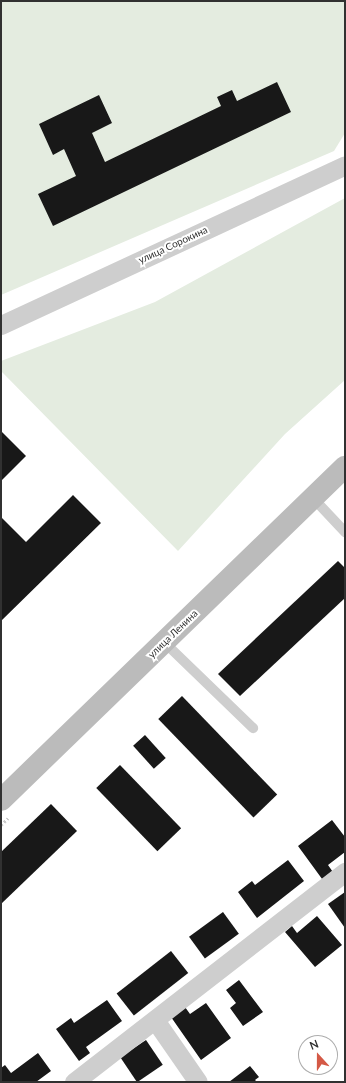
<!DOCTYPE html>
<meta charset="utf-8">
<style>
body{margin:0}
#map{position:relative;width:346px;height:1083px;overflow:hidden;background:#fff;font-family:Lato,sans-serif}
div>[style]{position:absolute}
.green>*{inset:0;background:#e4ece0}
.building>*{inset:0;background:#181818;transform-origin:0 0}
.path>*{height:2.5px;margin-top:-1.25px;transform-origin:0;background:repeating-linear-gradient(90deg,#cbcbcb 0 2px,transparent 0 4px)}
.lane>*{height:10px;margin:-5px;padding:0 5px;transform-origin:5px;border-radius:5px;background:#cecece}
.street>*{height:19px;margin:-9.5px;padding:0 9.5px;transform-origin:9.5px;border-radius:9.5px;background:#cecece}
.secondary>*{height:22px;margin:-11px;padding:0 11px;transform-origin:11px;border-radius:11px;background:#bbb}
span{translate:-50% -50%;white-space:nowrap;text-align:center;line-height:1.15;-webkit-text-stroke:4px #fff;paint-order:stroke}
.street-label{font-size:10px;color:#313131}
.frame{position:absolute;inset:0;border:2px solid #313131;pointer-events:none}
.north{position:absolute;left:298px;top:1035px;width:40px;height:40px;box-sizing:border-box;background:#fff;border:1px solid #adadad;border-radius:50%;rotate:339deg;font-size:11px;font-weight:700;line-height:16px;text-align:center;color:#313131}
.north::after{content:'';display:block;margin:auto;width:14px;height:18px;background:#d45946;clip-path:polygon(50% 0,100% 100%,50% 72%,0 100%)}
</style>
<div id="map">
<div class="green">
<div style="clip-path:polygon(1px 1px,345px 1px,345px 133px,334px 151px,1px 295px)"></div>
<div style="clip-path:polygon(345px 198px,345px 380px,285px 434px,178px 551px,1px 371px,1px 361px,155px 302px)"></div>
</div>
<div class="building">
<div style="clip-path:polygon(277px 82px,291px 112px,53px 226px,38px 194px,76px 176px,64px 149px,53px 155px,39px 124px,99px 95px,112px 123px,92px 133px,105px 162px,221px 106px,217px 97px,232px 90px,237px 101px)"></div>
<div style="clip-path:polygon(1px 431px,26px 456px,1px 481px)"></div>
<div style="clip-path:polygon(73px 495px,101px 523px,1px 621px,1px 517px,26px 542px)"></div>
<div style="clip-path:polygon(338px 561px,345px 568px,345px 598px,240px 696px,218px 674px)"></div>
<div style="left:182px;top:696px;width:137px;height:33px;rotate:46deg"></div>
<div style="left:145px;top:735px;width:31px;height:16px;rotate:48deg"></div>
<div style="left:120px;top:765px;width:88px;height:33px;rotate:46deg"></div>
<div style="clip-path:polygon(51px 804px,77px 831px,1px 904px,1px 852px)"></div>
<div style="clip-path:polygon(332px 820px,345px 837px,345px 852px,328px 865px,335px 875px,325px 883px,298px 846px)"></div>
<div style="clip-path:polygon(288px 860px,304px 881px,257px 918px,238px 892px,252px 881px,255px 885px)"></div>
<div style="clip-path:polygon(345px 892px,345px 928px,328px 904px)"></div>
<div style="left:223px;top:912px;width:27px;height:42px;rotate:54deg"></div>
<div style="clip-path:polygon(317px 916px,342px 945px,315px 967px,285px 932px,292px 926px,297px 933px)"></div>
<div style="left:171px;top:951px;width:28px;height:69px;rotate:52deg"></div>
<div style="clip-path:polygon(239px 980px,263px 1012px,243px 1026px,230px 1008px,236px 1003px,226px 990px)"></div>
<div style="clip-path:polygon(107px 1000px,122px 1021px,86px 1047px,90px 1053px,79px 1061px,56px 1029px,71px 1018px,74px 1023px)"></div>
<div style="clip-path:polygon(206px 1003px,231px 1038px,201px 1060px,171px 1017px,185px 1007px,190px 1014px)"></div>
<div style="left:146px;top:1040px;width:30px;height:31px;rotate:56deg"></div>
<div style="clip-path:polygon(38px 1053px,51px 1071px,36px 1082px,1px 1082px,1px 1068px,5px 1065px,11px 1073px)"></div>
<div style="clip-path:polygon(250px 1066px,259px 1077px,255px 1080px,257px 1082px,229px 1082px)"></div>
</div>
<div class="path">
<div style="left:1px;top:825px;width:10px;rotate:-45deg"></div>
</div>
<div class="lane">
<div style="left:313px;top:498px;width:47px;rotate:46.7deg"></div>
<div style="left:164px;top:642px;width:124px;rotate:44deg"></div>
</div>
<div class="street">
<div style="left:1px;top:325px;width:379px;rotate:-24.9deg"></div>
<div style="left:155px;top:1020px;width:75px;rotate:55.3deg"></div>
<div style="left:74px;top:1082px;width:343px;rotate:-37.8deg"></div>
</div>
<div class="secondary">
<div style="left:1px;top:800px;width:479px;rotate:-44.1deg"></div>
</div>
<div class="street-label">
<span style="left:173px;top:245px;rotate:-25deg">улица Сорокина</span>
<span style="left:173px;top:634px;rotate:-44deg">улица Ленина</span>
</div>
<div class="frame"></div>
<div class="north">N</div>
</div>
